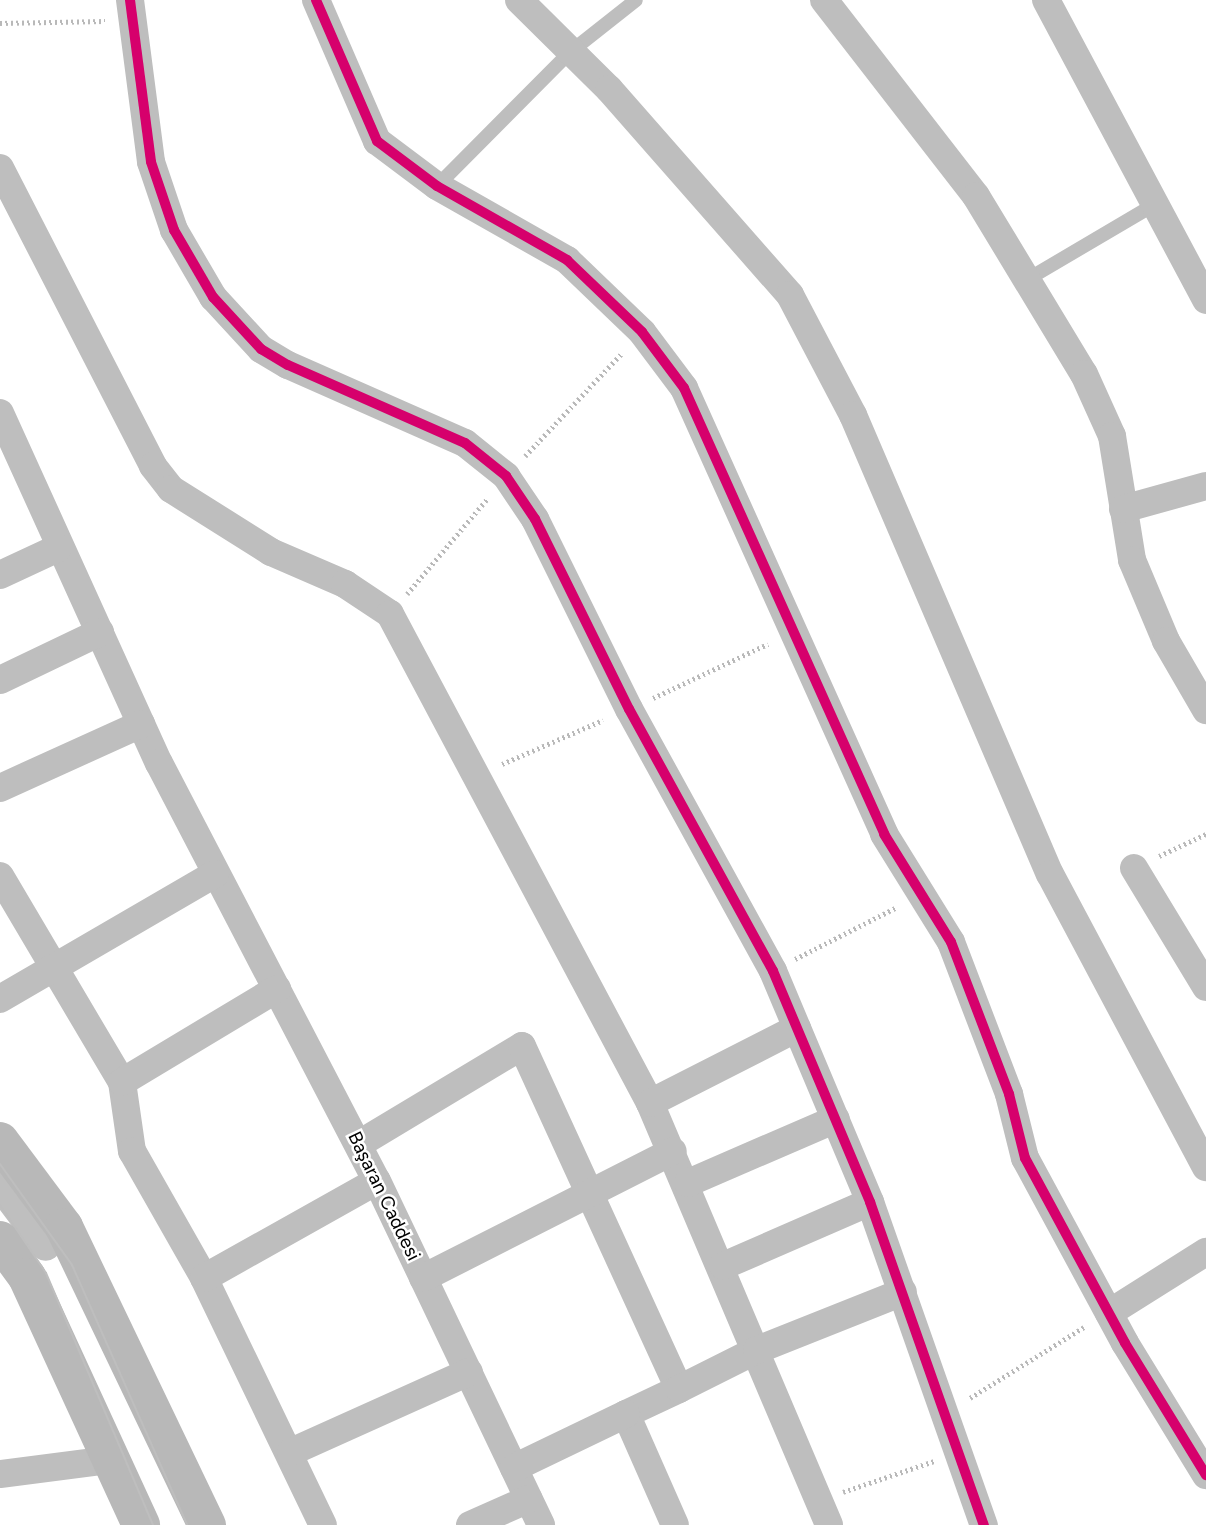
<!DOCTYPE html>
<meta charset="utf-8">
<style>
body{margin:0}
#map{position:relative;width:1206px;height:1525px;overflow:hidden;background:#fff;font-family:Figtree,sans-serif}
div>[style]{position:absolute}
.canal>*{height:30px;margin:-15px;padding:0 15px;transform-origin:15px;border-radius:15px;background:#bfbfbf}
.path>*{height:4.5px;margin-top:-2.25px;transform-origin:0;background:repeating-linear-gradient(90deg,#b9b9b9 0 2px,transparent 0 5.5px)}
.lane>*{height:14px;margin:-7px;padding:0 7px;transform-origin:7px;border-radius:7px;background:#bebebe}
.street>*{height:28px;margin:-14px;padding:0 14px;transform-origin:14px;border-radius:14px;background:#bebebe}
.secondary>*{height:38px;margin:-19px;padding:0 19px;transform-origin:19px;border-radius:19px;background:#b8b8b8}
.tram>*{height:2px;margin:-1px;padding:0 1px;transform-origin:1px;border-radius:1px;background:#bebebe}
.cycleway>*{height:10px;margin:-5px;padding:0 5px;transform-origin:5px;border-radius:5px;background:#d6006c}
span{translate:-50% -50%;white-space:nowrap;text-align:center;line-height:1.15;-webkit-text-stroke:5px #fff;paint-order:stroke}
.street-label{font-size:19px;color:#000}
</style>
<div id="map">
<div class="canal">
<div style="left:0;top:1185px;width:76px;rotate:53deg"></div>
</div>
<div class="path">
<div style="left:0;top:23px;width:105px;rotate:-1.1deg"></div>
<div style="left:525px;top:456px;width:141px;rotate:-46.7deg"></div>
<div style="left:407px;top:594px;width:124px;rotate:-49.9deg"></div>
<div style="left:653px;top:698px;width:127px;rotate:-25.2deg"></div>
<div style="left:502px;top:764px;width:110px;rotate:-23.5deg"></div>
<div style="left:1159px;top:856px;width:52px;rotate:-25.1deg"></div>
<div style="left:795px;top:959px;width:114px;rotate:-27deg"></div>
<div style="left:970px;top:1398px;width:134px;rotate:-31.9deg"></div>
<div style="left:843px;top:1492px;width:96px;rotate:-18.8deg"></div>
</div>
<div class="lane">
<div style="left:437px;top:186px;width:187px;rotate:-45.2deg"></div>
<div style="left:569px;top:53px;width:85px;rotate:-38.3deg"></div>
<div style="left:1028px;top:279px;width:150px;rotate:-30.5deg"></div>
</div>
<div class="street">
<div style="left:130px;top:0;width:163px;rotate:82.6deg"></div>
<div style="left:151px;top:162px;width:72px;rotate:71.3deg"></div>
<div style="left:174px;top:230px;width:78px;rotate:59.8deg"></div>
<div style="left:213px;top:297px;width:71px;rotate:47.3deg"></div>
<div style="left:261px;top:349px;width:31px;rotate:31deg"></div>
<div style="left:288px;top:365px;width:193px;rotate:23.8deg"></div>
<div style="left:465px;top:443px;width:53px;rotate:38.8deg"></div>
<div style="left:506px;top:476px;width:52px;rotate:56deg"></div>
<div style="left:535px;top:519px;width:212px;rotate:63.7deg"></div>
<div style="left:629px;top:709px;width:299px;rotate:61.2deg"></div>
<div style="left:773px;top:971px;width:251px;rotate:67.2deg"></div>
<div style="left:870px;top:1202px;width:343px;rotate:70.6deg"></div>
<div style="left:316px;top:0;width:154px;rotate:66.6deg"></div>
<div style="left:377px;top:141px;width:75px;rotate:36.9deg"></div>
<div style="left:437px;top:186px;width:150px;rotate:29.6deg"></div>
<div style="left:567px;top:260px;width:104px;rotate:43.8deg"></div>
<div style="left:642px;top:332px;width:70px;rotate:53.1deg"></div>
<div style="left:684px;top:388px;width:489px;rotate:65.8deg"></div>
<div style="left:884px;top:834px;width:127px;rotate:58.2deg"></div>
<div style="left:951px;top:942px;width:163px;rotate:69.1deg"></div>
<div style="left:1009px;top:1094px;width:66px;rotate:76deg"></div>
<div style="left:1025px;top:1158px;width:210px;rotate:61.6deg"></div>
<div style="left:1125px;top:1343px;width:155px;rotate:58.5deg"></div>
<div style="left:519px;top:0;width:127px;rotate:44.7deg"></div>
<div style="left:609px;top:89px;width:274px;rotate:48.7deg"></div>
<div style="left:790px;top:295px;width:136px;rotate:62.3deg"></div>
<div style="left:853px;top:415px;width:499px;rotate:66.8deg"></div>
<div style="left:1050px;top:874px;width:332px;rotate:62deg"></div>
<div style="left:824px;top:0;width:248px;rotate:52.2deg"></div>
<div style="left:976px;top:196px;width:208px;rotate:58.8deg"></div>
<div style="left:1084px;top:374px;width:68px;rotate:65.7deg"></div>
<div style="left:1112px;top:436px;width:126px;rotate:80.8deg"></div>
<div style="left:1132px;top:560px;width:88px;rotate:67.2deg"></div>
<div style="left:1166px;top:641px;width:80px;rotate:59.9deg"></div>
<div style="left:1046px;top:0;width:340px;rotate:61.9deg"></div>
<div style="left:0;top:168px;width:335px;rotate:62.8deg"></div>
<div style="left:153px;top:466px;width:29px;rotate:52deg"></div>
<div style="left:171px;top:489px;width:118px;rotate:32.2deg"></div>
<div style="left:271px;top:552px;width:81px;rotate:23.4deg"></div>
<div style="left:345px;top:584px;width:54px;rotate:33.7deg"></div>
<div style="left:390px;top:614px;width:554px;rotate:62deg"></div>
<div style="left:650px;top:1103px;width:458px;rotate:67deg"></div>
<div style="left:0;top:413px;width:384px;rotate:65.6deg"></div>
<div style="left:159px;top:763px;width:471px;rotate:62.5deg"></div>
<div style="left:377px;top:1181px;width:381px;rotate:64.5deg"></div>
<div style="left:1123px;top:509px;width:86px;rotate:-15.5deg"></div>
<div style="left:0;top:575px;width:64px;rotate:-25deg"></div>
<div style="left:0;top:680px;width:111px;rotate:-25.6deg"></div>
<div style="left:0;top:788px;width:155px;rotate:-24.4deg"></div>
<div style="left:1134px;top:868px;width:139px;rotate:58.8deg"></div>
<div style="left:0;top:876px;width:239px;rotate:59.4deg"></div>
<div style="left:122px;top:1082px;width:70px;rotate:81.8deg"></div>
<div style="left:132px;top:1151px;width:146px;rotate:60.4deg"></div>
<div style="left:204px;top:1278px;width:274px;rotate:64.3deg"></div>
<div style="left:0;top:999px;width:249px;rotate:-30.2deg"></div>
<div style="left:122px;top:1082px;width:181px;rotate:-31deg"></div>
<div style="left:650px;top:1103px;width:165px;rotate:-27deg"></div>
<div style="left:359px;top:1144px;width:190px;rotate:-31deg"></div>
<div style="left:522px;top:1046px;width:377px;rotate:65.4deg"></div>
<div style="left:679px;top:1389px;width:59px;rotate:154.7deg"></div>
<div style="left:626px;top:1414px;width:121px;rotate:66.2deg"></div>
<div style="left:688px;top:1183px;width:161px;rotate:-23.4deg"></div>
<div style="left:723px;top:1266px;width:160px;rotate:-23.5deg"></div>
<div style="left:204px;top:1278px;width:198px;rotate:-29.3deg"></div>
<div style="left:423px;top:1278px;width:280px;rotate:-26.9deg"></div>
<div style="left:1109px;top:1313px;width:115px;rotate:-32.2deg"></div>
<div style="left:679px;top:1389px;width:87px;rotate:-26.6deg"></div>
<div style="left:757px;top:1350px;width:157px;rotate:-21.7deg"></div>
<div style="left:291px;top:1452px;width:195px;rotate:-24.2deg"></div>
<div style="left:514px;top:1468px;width:124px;rotate:-25.7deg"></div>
<div style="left:0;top:1474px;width:111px;rotate:-7.3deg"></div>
<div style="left:470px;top:1525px;width:64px;rotate:-23.8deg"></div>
</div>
<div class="secondary">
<div style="left:0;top:1141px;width:107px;rotate:53.3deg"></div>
<div style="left:64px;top:1227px;width:331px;rotate:64.4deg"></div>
<div style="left:0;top:1240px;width:46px;rotate:53.9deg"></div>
<div style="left:27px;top:1277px;width:273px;rotate:65.3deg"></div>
</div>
<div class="tram">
<div style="left:0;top:1164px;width:124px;rotate:54.5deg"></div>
<div style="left:72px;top:1265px;width:284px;rotate:66.1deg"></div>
<div style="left:0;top:1205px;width:82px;rotate:55.9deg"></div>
<div style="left:46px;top:1273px;width:274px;rotate:67deg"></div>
</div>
<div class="cycleway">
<div style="left:130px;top:0;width:163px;rotate:82.6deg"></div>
<div style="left:151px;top:162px;width:72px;rotate:71.3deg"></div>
<div style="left:174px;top:230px;width:78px;rotate:59.8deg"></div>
<div style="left:213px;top:297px;width:71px;rotate:47.3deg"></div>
<div style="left:261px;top:349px;width:31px;rotate:31deg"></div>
<div style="left:288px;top:365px;width:193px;rotate:23.8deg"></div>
<div style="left:465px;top:443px;width:53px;rotate:38.8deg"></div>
<div style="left:506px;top:476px;width:52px;rotate:56deg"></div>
<div style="left:535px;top:519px;width:212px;rotate:63.7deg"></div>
<div style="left:629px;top:709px;width:299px;rotate:61.2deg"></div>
<div style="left:773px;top:971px;width:251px;rotate:67.2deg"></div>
<div style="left:870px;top:1202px;width:343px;rotate:70.6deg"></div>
<div style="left:316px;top:0;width:154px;rotate:66.6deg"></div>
<div style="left:377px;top:141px;width:75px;rotate:36.9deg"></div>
<div style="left:437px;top:186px;width:150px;rotate:29.6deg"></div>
<div style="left:567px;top:260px;width:104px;rotate:43.8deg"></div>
<div style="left:642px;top:332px;width:70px;rotate:53.1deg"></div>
<div style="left:684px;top:388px;width:489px;rotate:65.8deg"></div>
<div style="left:884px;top:834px;width:127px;rotate:58.2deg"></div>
<div style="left:951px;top:942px;width:163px;rotate:69.1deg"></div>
<div style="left:1009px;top:1094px;width:66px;rotate:76deg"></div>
<div style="left:1025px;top:1158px;width:210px;rotate:61.6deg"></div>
<div style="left:1125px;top:1343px;width:155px;rotate:58.5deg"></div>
</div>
<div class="street-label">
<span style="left:384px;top:1196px;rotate:64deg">Başaran Caddesi</span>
</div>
</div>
